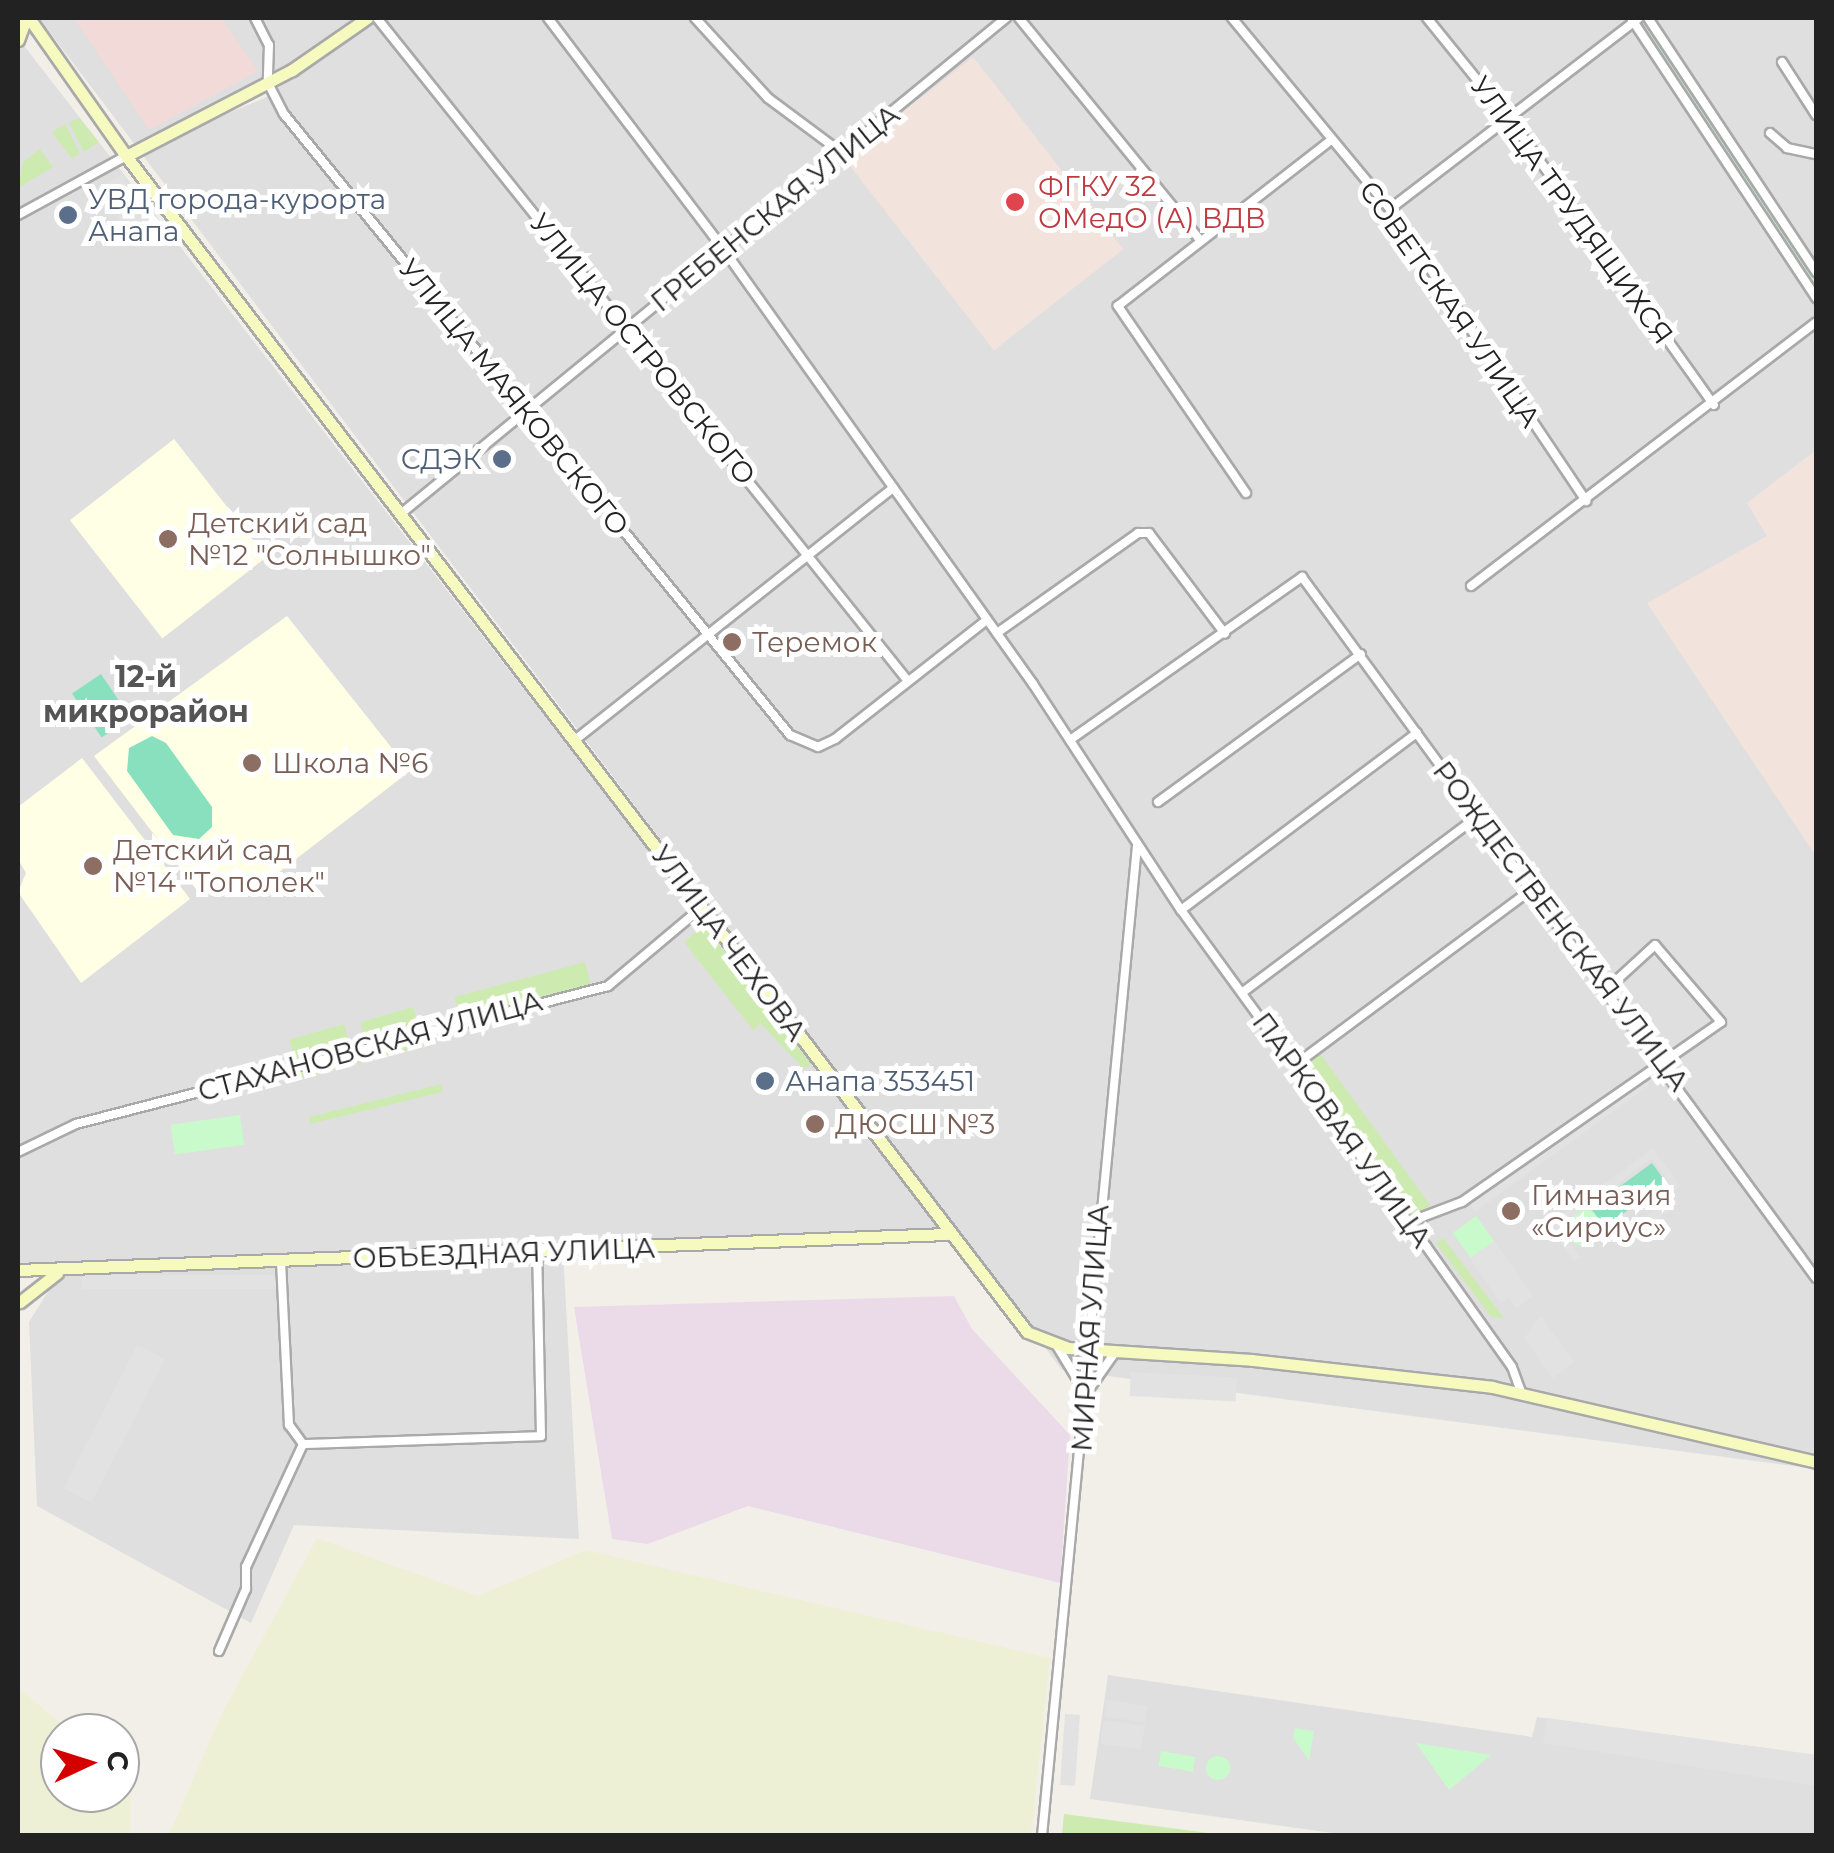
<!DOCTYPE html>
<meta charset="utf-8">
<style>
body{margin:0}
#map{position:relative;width:1834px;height:1853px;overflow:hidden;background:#f2efe9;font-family:Montserrat,sans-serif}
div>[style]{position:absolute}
.residential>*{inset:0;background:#e0dfdf}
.commercial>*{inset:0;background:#f2dad9}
.industrial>*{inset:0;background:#ebdbe8}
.education>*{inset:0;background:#ffffe5;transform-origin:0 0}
.military>*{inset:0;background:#f3e3dd;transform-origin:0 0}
.farmland>*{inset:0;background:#eef0d5}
.grass>*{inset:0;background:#cdebb0;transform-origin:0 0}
.park>*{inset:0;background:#c8facc;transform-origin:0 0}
.round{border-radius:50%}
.pitch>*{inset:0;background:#88e0be;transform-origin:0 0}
.parking>*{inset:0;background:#e2e2e2;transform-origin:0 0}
.roads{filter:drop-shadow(2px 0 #a9a9a9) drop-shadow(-2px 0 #a9a9a9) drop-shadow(0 2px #a9a9a9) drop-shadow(0 -2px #a9a9a9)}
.street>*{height:8px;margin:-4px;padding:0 4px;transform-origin:4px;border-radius:4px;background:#fff}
.secondary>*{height:11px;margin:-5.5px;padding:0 5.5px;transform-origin:5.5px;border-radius:5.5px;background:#f7fabf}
.dots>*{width:28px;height:28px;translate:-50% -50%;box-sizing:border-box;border:5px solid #fff;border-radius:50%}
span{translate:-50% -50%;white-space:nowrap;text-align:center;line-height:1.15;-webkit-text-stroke:10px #fff;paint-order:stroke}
.health-label{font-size:28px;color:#be3a42}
.left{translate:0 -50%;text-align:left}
.service-label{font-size:28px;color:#4e5e75}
.right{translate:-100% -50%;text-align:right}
.street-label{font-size:28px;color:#222}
.education-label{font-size:28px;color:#785e54}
.neighbourhood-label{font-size:30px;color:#555;font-weight:700}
.frame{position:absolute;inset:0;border:20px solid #222;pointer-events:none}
.north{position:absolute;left:40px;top:1713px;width:100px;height:100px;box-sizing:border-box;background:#fff;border:2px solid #a7a7a7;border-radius:50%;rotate:86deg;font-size:28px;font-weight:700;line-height:40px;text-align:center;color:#222}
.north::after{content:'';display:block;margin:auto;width:35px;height:45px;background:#d40000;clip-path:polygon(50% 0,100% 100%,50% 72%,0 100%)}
</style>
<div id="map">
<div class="residential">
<div style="clip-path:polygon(39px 18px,365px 18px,320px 54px,157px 142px,265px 98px,370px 18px,1816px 18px,1816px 1469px,1062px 1370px)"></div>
<div style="clip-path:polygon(18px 38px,693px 907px,607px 985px,71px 1119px,18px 1146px)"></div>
<div style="clip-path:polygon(699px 914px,943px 1232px,18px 1266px,18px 1157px,79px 1127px,609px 988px)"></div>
<div style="clip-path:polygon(563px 1251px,579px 1539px,294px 1525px,251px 1623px,37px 1506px,29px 1322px,61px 1271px)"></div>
<div style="clip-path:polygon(1108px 1675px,1532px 1737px,1537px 1717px,1816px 1755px,1816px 1835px,1354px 1836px,1090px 1799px)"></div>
</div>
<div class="commercial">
<div style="clip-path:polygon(74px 18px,221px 18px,258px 71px,149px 130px)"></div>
</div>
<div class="industrial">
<div style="clip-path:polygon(954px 1296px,972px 1329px,1070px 1435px,1060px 1583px,748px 1506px,648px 1544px,612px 1539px,574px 1307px)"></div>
</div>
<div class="education">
<div style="left:174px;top:439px;width:150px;height:132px;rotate:52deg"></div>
<div style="clip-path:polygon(287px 616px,410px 771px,256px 890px,238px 868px,202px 897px,94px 756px)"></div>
<div style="clip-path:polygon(82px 758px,190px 899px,81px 983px,18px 892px,26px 873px,18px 859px,18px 807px)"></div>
</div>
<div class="military">
<div style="left:973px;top:57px;width:244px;height:164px;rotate:52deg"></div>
<div style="clip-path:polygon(1816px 450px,1816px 856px,1647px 603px,1767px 536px,1747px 503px)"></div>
</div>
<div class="farmland">
<div style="clip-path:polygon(317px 1538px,478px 1596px,586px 1550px,1050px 1658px,1031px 1835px,169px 1835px,221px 1715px)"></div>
<div style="clip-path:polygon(18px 1688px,73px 1733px,60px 1733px,60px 1793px,120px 1793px,120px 1776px,131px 1787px,130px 1835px,18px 1835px)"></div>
</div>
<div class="grass">
<div style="clip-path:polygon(79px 118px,99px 142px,84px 152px,69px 123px)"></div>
<div style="clip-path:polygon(65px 124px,80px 154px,71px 158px,52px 132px)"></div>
<div style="clip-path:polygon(40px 149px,53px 167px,18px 188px,23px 162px)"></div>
<div style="clip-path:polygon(704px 925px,811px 1064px,804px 1069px,761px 1024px,753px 1030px,684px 942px)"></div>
<div style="left:585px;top:962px;width:24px;height:135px;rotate:75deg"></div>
<div style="left:413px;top:1007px;width:22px;height:55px;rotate:74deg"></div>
<div style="left:344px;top:1024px;width:22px;height:57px;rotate:74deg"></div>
<div style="left:424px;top:1034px;width:11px;height:144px;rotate:75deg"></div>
<div style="left:1319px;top:1052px;width:189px;height:21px;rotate:54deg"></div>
<div style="clip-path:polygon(441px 1084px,443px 1092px,310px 1124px,309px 1117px)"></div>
<div style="clip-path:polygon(1443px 1238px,1504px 1318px,1491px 1317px,1436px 1243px)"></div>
<div style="clip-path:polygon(1064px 1814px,1224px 1835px,1062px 1835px)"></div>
</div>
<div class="park">
<div style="left:1652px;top:29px;width:298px;height:9px;rotate:57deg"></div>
<div style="left:240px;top:1115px;width:30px;height:70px;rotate:82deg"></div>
<div class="round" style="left:1566px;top:1210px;width:36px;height:36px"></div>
<div style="left:1476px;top:1216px;width:31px;height:29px;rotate:54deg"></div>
<div style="clip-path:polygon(1295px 1728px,1314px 1731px,1309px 1760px,1293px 1738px)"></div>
<div style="clip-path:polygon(1416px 1743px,1491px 1755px,1449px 1790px)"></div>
<div style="left:1161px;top:1751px;width:35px;height:15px;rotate:10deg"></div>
<div class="round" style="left:1206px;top:1756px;width:24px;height:24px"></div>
</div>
<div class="pitch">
<div style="left:101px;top:674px;width:53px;height:35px;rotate:56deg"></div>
<div style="clip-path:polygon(152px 736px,166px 743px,212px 807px,212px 827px,199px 839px,173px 835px,127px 771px,129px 748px)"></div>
<div style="left:1652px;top:1163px;width:24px;height:76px;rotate:54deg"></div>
</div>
<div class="parking">
<div style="left:122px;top:174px;width:51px;height:27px;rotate:59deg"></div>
<div style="left:1644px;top:1078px;width:9px;height:215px;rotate:54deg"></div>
<div style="clip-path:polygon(1653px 1148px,1680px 1186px,1675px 1190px,1652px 1159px,1559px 1227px,1580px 1257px,1574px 1261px,1548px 1225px)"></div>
<div style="left:1673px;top:1197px;width:9px;height:44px;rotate:54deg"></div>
<div style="clip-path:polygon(1494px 1241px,1533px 1296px,1516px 1308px,1509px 1298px,1501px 1304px,1470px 1258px)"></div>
<div style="left:286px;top:1275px;width:14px;height:204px;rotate:90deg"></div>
<div style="clip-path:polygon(1541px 1316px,1574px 1362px,1553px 1378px,1524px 1338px)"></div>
<div style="left:137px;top:1345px;width:31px;height:161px;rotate:27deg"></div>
<div style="left:1131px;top:1372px;width:106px;height:24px;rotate:3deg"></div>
<div style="left:1107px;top:1700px;width:41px;height:17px;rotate:8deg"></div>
<div style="left:1065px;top:1714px;width:15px;height:71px;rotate:4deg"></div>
<div style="clip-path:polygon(1547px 1718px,1816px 1755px,1816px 1786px,1543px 1743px)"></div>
<div style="left:1104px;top:1720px;width:41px;height:24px;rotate:8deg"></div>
</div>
<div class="roads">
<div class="street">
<div style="left:255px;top:18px;width:30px;rotate:63deg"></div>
<div style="left:269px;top:45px;width:38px;rotate:92deg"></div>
<div style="left:268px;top:83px;width:35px;rotate:63deg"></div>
<div style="left:284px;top:114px;width:801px;rotate:50.83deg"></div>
<div style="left:790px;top:735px;width:30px;rotate:23deg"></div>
<div style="left:818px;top:747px;width:19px;rotate:-25deg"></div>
<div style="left:835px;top:739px;width:193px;rotate:-38.1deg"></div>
<div style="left:377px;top:18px;width:849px;rotate:51.31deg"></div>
<div style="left:548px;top:18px;width:291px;rotate:52.8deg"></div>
<div style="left:724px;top:250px;width:533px;rotate:54.55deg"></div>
<div style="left:1033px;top:684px;width:270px;rotate:56.8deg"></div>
<div style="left:1181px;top:910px;width:416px;rotate:53.9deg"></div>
<div style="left:1426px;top:1246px;width:148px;rotate:54.6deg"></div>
<div style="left:1512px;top:1367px;width:27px;rotate:70deg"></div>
<div style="left:695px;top:18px;width:108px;rotate:47.6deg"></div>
<div style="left:768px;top:98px;width:92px;rotate:36.6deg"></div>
<div style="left:1019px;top:18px;width:285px;rotate:50.8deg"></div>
<div style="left:1232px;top:18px;width:248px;rotate:50.4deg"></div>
<div style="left:1390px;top:209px;width:352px;rotate:56.1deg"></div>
<div style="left:1427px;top:18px;width:143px;rotate:51deg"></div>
<div style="left:1517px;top:129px;width:339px;rotate:54.5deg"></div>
<div style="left:1631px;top:18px;width:336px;rotate:56.5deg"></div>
<div style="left:1648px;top:18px;width:305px;rotate:56.5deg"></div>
<div style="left:1782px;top:62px;width:63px;rotate:57.3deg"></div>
<div style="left:1770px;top:133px;width:23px;rotate:41deg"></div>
<div style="left:1787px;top:148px;width:30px;rotate:12deg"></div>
<div style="left:1390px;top:209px;width:314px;rotate:-37.5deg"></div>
<div style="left:18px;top:215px;width:123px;rotate:-28.6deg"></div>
<div style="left:1246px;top:493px;width:227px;rotate:-124.4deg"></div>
<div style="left:1118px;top:306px;width:270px;rotate:-37.9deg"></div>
<div style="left:403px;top:512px;width:780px;rotate:-39.33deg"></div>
<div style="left:1471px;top:586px;width:434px;rotate:-37.4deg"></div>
<div style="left:997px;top:633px;width:173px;rotate:-35.3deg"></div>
<div style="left:1138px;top:533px;width:11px"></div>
<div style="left:1149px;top:533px;width:126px;rotate:53deg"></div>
<div style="left:575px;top:740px;width:406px;rotate:-38.4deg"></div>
<div style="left:1070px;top:740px;width:284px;rotate:-35.1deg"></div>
<div style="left:1302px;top:577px;width:869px;rotate:53.75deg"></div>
<div style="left:1158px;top:802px;width:251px;rotate:-36.1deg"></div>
<div style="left:1181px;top:910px;width:295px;rotate:-36.9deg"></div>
<div style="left:1243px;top:992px;width:294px;rotate:-36.8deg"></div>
<div style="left:1295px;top:1065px;width:295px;rotate:-36.6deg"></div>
<div style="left:18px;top:1152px;width:64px;rotate:-25.8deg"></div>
<div style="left:76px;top:1124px;width:550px;rotate:-14.54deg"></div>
<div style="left:608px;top:986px;width:123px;rotate:-40deg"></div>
<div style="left:1409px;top:1222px;width:57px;rotate:-20.7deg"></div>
<div style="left:1462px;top:1202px;width:315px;rotate:-34.8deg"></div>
<div style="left:1721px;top:1022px;width:101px;rotate:-130.6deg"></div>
<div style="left:1655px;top:945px;width:65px;rotate:137.5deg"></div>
<div style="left:1057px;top:1346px;width:54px;rotate:58.7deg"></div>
<div style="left:1090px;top:1388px;width:45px;rotate:-54.9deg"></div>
<div style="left:303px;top:1444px;width:238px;rotate:-1.9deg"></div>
<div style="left:541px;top:1436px;width:184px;rotate:-91.2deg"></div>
<div style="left:219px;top:1651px;width:68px;rotate:-66.5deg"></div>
<div style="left:246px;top:1589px;width:22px;rotate:-90deg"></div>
<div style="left:246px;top:1567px;width:136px;rotate:-65.1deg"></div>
<div style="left:303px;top:1444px;width:24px;rotate:-126deg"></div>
<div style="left:289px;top:1425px;width:163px;rotate:-92.8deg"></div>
<div style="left:1042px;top:1836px;width:996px;rotate:-84.52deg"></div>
</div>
<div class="secondary">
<div style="left:29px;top:18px;width:169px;rotate:54.9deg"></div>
<div style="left:126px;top:156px;width:1481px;rotate:52.54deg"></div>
<div style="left:1027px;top:1332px;width:44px;rotate:21.3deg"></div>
<div style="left:1068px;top:1348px;width:184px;rotate:3.7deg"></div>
<div style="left:1252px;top:1360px;width:242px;rotate:6.4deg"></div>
<div style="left:1492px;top:1387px;width:333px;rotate:13deg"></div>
<div style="left:18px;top:40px;width:23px;rotate:-70deg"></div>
<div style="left:126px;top:156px;width:187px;rotate:-27.4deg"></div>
<div style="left:292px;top:70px;width:91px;rotate:-34.7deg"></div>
<div style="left:18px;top:1270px;width:929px;rotate:-2.22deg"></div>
<div style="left:20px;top:1302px;width:47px;rotate:-38.1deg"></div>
</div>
</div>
<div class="dots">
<div style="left:1015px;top:202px;background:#e0444e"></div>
<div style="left:68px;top:215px;background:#5c6f8a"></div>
<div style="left:502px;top:459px;background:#5c6f8a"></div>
<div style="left:168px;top:539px;background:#8d6e63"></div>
<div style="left:732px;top:642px;background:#8d6e63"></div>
<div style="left:252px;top:763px;background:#8d6e63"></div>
<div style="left:93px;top:866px;background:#8d6e63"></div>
<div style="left:765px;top:1081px;background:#5c6f8a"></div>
<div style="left:815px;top:1124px;background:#8d6e63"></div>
<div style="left:1511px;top:1211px;background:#8d6e63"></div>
</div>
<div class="health-label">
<span class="left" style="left:1038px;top:202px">ФГКУ 32<br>ОМедО (А) ВДВ</span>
</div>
<div class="service-label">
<span class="left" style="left:88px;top:215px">УВД города-курорта<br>Анапа</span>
<span class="right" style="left:482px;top:459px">СДЭК</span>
<span class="left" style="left:785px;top:1081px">Анапа 353451</span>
</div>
<div class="street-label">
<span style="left:775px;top:208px;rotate:-39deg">ГРЕБЕНСКАЯ УЛИЦА</span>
<span style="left:1572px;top:210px;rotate:54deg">УЛИЦА ТРУДЯЩИХСЯ</span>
<span style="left:1450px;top:304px;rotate:55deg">СОВЕТСКАЯ УЛИЦА</span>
<span style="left:643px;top:349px;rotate:51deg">УЛИЦА ОСТРОВСКОГО</span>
<span style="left:514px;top:397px;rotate:51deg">УЛИЦА МАЯКОВСКОГО</span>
<span style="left:1561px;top:926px;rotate:53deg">РОЖДЕСТВЕНСКАЯ УЛИЦА</span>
<span style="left:729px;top:943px;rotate:53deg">УЛИЦА ЧЕХОВА</span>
<span style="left:370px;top:1046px;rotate:-15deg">СТАХАНОВСКАЯ УЛИЦА</span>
<span style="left:1342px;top:1130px;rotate:54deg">ПАРКОВАЯ УЛИЦА</span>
<span style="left:504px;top:1253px;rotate:-2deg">ОБЪЕЗДНАЯ УЛИЦА</span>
<span style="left:1090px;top:1328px;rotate:-86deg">МИРНАЯ УЛИЦА</span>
</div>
<div class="education-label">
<span class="left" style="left:188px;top:539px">Детский сад<br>№12 "Солнышко"</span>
<span class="left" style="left:752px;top:642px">Теремок</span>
<span class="left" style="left:272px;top:763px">Школа №6</span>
<span class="left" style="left:113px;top:866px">Детский сад<br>№14 "Тополек"</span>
<span class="left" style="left:835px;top:1124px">ДЮСШ №3</span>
<span class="left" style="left:1531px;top:1211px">Гимназия<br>«Сириус»</span>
</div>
<div class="neighbourhood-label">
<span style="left:146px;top:694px">12-й<br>микрорайон</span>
</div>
<div class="frame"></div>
<div class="north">С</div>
</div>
